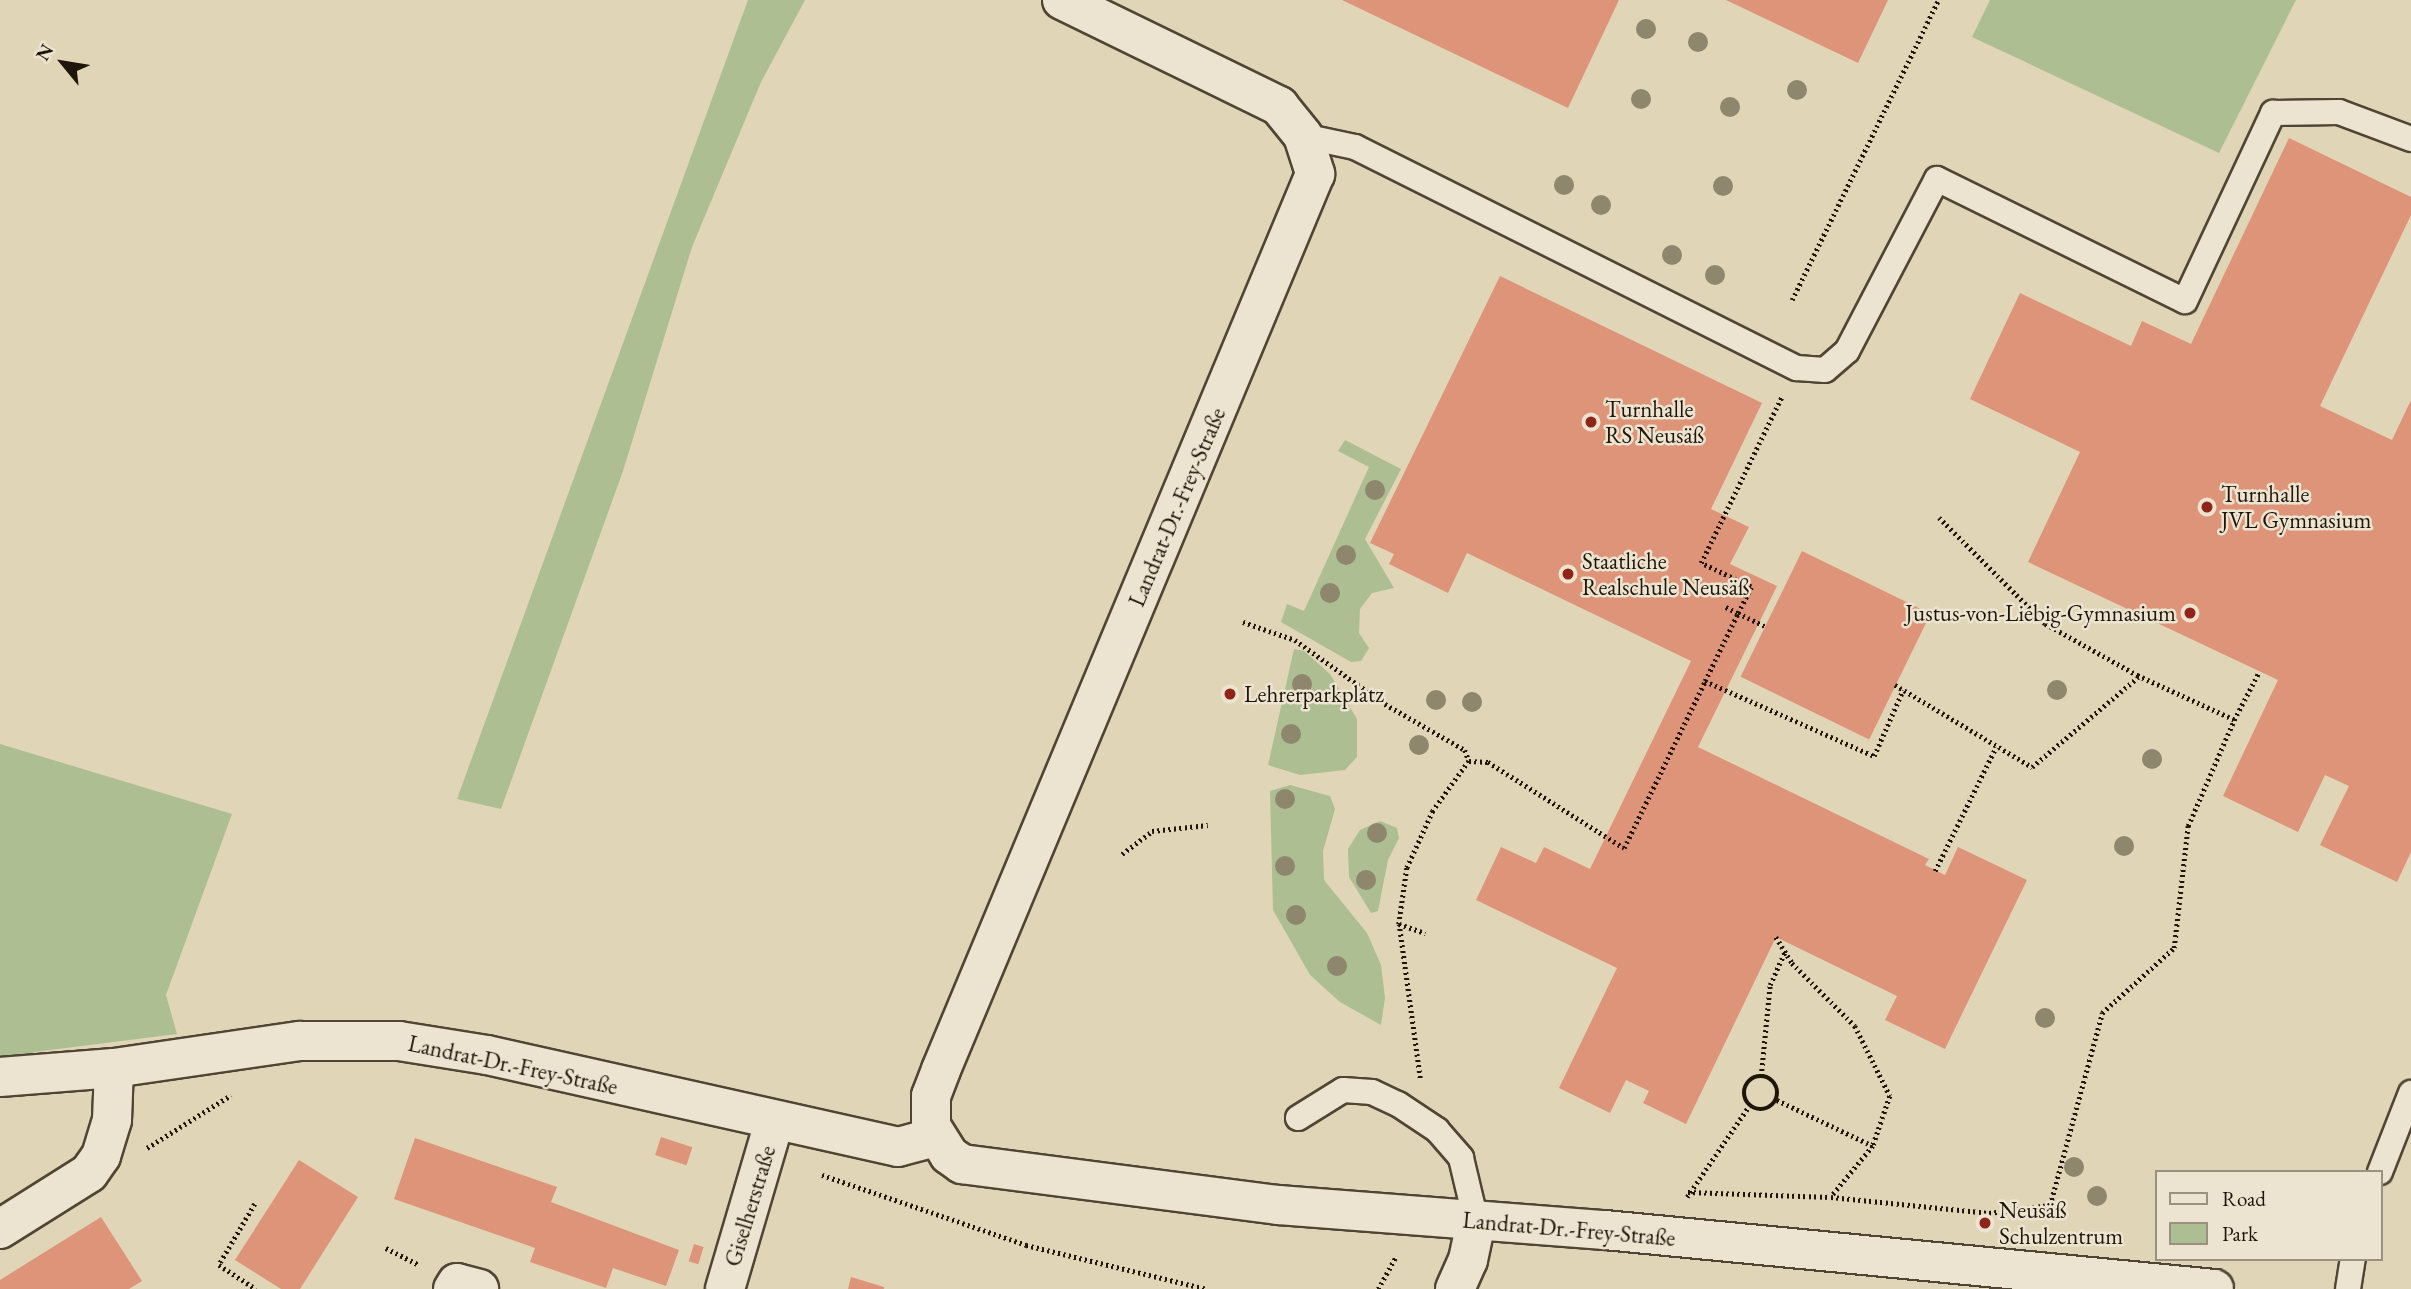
<!DOCTYPE html>
<meta charset="utf-8">
<style>
body{margin:0}
#map{position:relative;width:2411px;height:1289px;overflow:hidden;background:#e1d5b7;font-family:"EB Garamond",serif}
div>[style]{position:absolute}
.green>*{inset:0;background:#adbe93}
.building>*{inset:0;background:#de9478;transform-origin:0 0}
.path>*{height:4.5px;margin-top:-2.25px;transform-origin:0;background:repeating-linear-gradient(90deg,#1f1509 0 2px,transparent 0 5.5px)}
.path>.ring{margin:-2.25px;padding:0;box-sizing:content-box;background:none;border:4.5px solid #1f1509;border-radius:50%}
.roads{filter:drop-shadow(2px 0 #504534) drop-shadow(-2px 0 #504534) drop-shadow(0 2px #504534) drop-shadow(0 -2px #504534)}
.service>*{height:24px;margin:-12px;padding:0 12px;transform-origin:12px;border-radius:12px;background:#ece4d0}
.minor>*{height:38px;margin:-19px;padding:0 19px;transform-origin:19px;border-radius:19px;background:#ece4d0}
.trees>*{width:20px;height:20px;margin:-10px;border-radius:50%;background:#8e876e}
.dots>*{width:19px;height:19px;translate:-50% -50%;box-sizing:border-box;border:4px solid #ece4d0;border-radius:50%}
span{translate:-50% -50%;white-space:nowrap;text-align:center;line-height:1.15;-webkit-text-stroke:5px #ece4d0;paint-order:stroke}
.poi-label{font-size:23px;color:#1f1509}
.left{translate:0 -50%;text-align:left}
.right{translate:-100% -50%;text-align:right}
.street-label{font-size:23px;color:#1f1509}
.legend{position:absolute;left:2155px;top:1170px;width:228px;height:91px;box-sizing:border-box;background:#ece4d0;border:2px solid #9a9180;margin:0;padding:9px 12px;list-style:none;font-size:21px;color:#1f1509}
.legend li{display:flex;align-items:center;gap:14px;height:35px}
.legend b{width:35px;border:2px solid #9a9180}
.north{position:absolute;left:28px;top:28px;width:70px;height:70px;-webkit-text-stroke:5px #ece4d0;paint-order:stroke;rotate:300deg;font-size:19px;font-weight:700;line-height:28px;text-align:center;color:#1f1509}
.north::after{content:'';display:block;margin:auto;width:24px;height:32px;background:#1f1509;clip-path:polygon(50% 0,100% 100%,50% 72%,0 100%)}
</style>
<div id="map">
<div class="green">
<div style="clip-path:polygon(748px 0,805px 0,761px 82px,692px 247px,623px 471px,501px 809px,457px 799px)"></div>
<div style="clip-path:polygon(1990px 0,2296px 0,2219px 153px,1972px 37px)"></div>
<div style="clip-path:polygon(1345px 440px,1401px 469px,1365px 539px,1394px 588px,1372px 593px,1360px 609px,1359px 633px,1369px 648px,1361px 661px,1351px 662px,1281px 622px,1287px 604px,1304px 611px,1369px 467px,1338px 451px)"></div>
<div style="clip-path:polygon(1294px 649px,1304px 651px,1330px 674px,1357px 719px,1357px 757px,1345px 770px,1300px 775px,1268px 765px)"></div>
<div style="clip-path:polygon(0 744px,232px 814px,166px 995px,177px 1034px,34px 1052px,31px 1060px,0 1062px)"></div>
<div style="clip-path:polygon(1290px 785px,1330px 796px,1335px 809px,1323px 851px,1324px 880px,1367px 933px,1381px 965px,1385px 998px,1381px 1025px,1340px 1002px,1310px 975px,1273px 910px,1270px 791px)"></div>
<div style="clip-path:polygon(1380px 821px,1397px 828px,1399px 838px,1388px 860px,1378px 911px,1371px 913px,1349px 877px,1348px 849px,1360px 830px)"></div>
</div>
<div class="building">
<div style="clip-path:polygon(1342px 0,1619px 0,1568px 108px)"></div>
<div style="clip-path:polygon(1726px 0,1888px 0,1858px 63px)"></div>
<div style="clip-path:polygon(2289px 138px,2411px 197px,2411px 215px,2320px 406px,2392px 440px,2411px 400px,2411px 852px,2397px 882px,2320px 845px,2349px 786px,2325px 775px,2298px 832px,2223px 796px,2278px 680px,2028px 562px,2080px 452px,1970px 399px,2020px 293px,2131px 346px,2142px 321px,2191px 344px)"></div>
<div style="clip-path:polygon(1500px 276px,1762px 403px,1711px 509px,1749px 527px,1730px 564px,1777px 586px,1698px 747px,1929px 859px,1925px 865px,1945px 875px,1958px 847px,2027px 880px,1945px 1049px,1885px 1020px,1897px 996px,1776px 937px,1686px 1124px,1643px 1103px,1649px 1091px,1626px 1080px,1610px 1113px,1559px 1088px,1617px 968px,1476px 900px,1501px 847px,1536px 863px,1544px 847px,1590px 869px,1691px 661px,1467px 553px,1448px 593px,1389px 564px,1394px 554px,1370px 543px)"></div>
<div style="left:1802px;top:551px;width:143px;height:140px;rotate:26deg"></div>
<div style="left:661px;top:1137px;width:33px;height:19px;rotate:18deg"></div>
<div style="clip-path:polygon(415px 1138px,557px 1187px,551px 1202px,679px 1250px,666px 1286px,613px 1268px,606px 1288px,530px 1262px,535px 1248px,394px 1199px)"></div>
<div style="clip-path:polygon(299px 1160px,358px 1197px,300px 1289px,281px 1289px,235px 1260px)"></div>
<div style="clip-path:polygon(101px 1217px,142px 1281px,129px 1289px,0 1289px,0 1280px)"></div>
<div style="left:694px;top:1244px;width:10px;height:18px;rotate:17deg"></div>
<div style="clip-path:polygon(851px 1277px,884px 1287px,884px 1289px,848px 1289px)"></div>
</div>
<div class="path">
<div style="left:1792px;top:300px;width:334px;rotate:-64deg"></div>
<div style="left:1726px;top:607px;width:13px;rotate:27deg"></div>
<div style="left:1738px;top:613px;width:29px;rotate:-63deg"></div>
<div style="left:1751px;top:587px;width:55px;rotate:-154.4deg"></div>
<div style="left:1701px;top:563px;width:186px;rotate:-64.1deg"></div>
<div style="left:1243px;top:622px;width:55px;rotate:19.1deg"></div>
<div style="left:1295px;top:640px;width:110px;rotate:35.4deg"></div>
<div style="left:1385px;top:704px;width:92px;rotate:29.9deg"></div>
<div style="left:1465px;top:750px;width:12px;rotate:70deg"></div>
<div style="left:1469px;top:761px;width:62px;rotate:125.8deg"></div>
<div style="left:1433px;top:811px;width:63px;rotate:114.5deg"></div>
<div style="left:1407px;top:868px;width:57px;rotate:98.1deg"></div>
<div style="left:1705px;top:681px;width:76px;rotate:-64.1deg"></div>
<div style="left:1738px;top:613px;width:30px;rotate:26deg"></div>
<div style="left:1895px;top:685px;width:160px;rotate:30.9deg"></div>
<div style="left:2032px;top:767px;width:139px;rotate:-40.3deg"></div>
<div style="left:2234px;top:720px;width:54px;rotate:-62.5deg"></div>
<div style="left:1469px;top:761px;width:19px;rotate:3deg"></div>
<div style="left:1488px;top:762px;width:161px;rotate:32.3deg"></div>
<div style="left:1624px;top:848px;width:186px;rotate:-64.1deg"></div>
<div style="left:1705px;top:681px;width:185px;rotate:23.9deg"></div>
<div style="left:1874px;top:756px;width:72px;rotate:-66.3deg"></div>
<div style="left:1122px;top:854px;width:38px;rotate:-37deg"></div>
<div style="left:1152px;top:831px;width:56px;rotate:-6.1deg"></div>
<div style="left:1935px;top:871px;width:138px;rotate:-63.8deg"></div>
<div style="left:1776px;top:937px;width:31px;rotate:58deg"></div>
<div style="left:1792px;top:963px;width:89px;rotate:45deg"></div>
<div style="left:1855px;top:1026px;width:78px;rotate:63.4deg"></div>
<div style="left:1890px;top:1096px;width:53px;rotate:108.8deg"></div>
<div style="left:1873px;top:1146px;width:66px;rotate:129.5deg"></div>
<div style="left:1831px;top:1197px;width:159px;rotate:5.8deg"></div>
<div style="left:1989px;top:1213px;width:62px;rotate:-7.5deg"></div>
<div style="left:2050px;top:1205px;width:199px;rotate:-74.8deg"></div>
<div style="left:2102px;top:1013px;width:97px;rotate:-42.1deg"></div>
<div style="left:2174px;top:948px;width:123px;rotate:-83.5deg"></div>
<div style="left:2188px;top:826px;width:116px;rotate:-66.5deg"></div>
<div style="left:2234px;top:720px;width:106px;rotate:-155.4deg"></div>
<div style="left:2138px;top:676px;width:107px;rotate:-150.8deg"></div>
<div style="left:2045px;top:624px;width:150px;rotate:-135deg"></div>
<div style="left:1761px;top:1076px;width:91px;rotate:-84.4deg"></div>
<div style="left:1770px;top:985px;width:36px;rotate:-66deg"></div>
<div class="ring" style="left:1744px;top:1076px;width:29.5px;height:29.5px"></div>
<div style="left:1420px;top:1078px;width:155px;rotate:-97.8deg"></div>
<div style="left:1399px;top:924px;width:28px;rotate:19deg"></div>
<div style="left:1777px;top:1100px;width:106px;rotate:25.6deg"></div>
<div style="left:147px;top:1148px;width:99px;rotate:-32.2deg"></div>
<div style="left:822px;top:1175px;width:216px;rotate:18.9deg"></div>
<div style="left:1026px;top:1245px;width:186px;rotate:13.7deg"></div>
<div style="left:1688px;top:1192px;width:143px;rotate:2deg"></div>
<div style="left:1687px;top:1197px;width:110px;rotate:-55.7deg"></div>
<div style="left:255px;top:1204px;width:71px;rotate:120.5deg"></div>
<div style="left:219px;top:1265px;width:44px;rotate:33deg"></div>
<div style="left:386px;top:1248px;width:38px;rotate:27deg"></div>
<div style="left:1378px;top:1289px;width:38px;rotate:-61deg"></div>
</div>
<div class="roads">
<div class="service">
<div style="left:1303px;top:136px;width:53px;rotate:11.9deg"></div>
<div style="left:1355px;top:147px;width:494px;rotate:26.6deg"></div>
<div style="left:1797px;top:368px;width:28px;rotate:4deg"></div>
<div style="left:1825px;top:370px;width:29px;rotate:-41deg"></div>
<div style="left:1847px;top:351px;width:194px;rotate:-62.4deg"></div>
<div style="left:1937px;top:179px;width:276px;rotate:26.2deg"></div>
<div style="left:2185px;top:301px;width:208px;rotate:-64.9deg"></div>
<div style="left:2273px;top:113px;width:66px;rotate:-0.9deg"></div>
<div style="left:2339px;top:112px;width:77px;rotate:20.6deg"></div>
<div style="left:1298px;top:1118px;width:53px;rotate:-31.9deg"></div>
<div style="left:1343px;top:1090px;width:29px;rotate:4deg"></div>
<div style="left:1372px;top:1092px;width:29px;rotate:25deg"></div>
<div style="left:1398px;top:1104px;width:47px;rotate:33.7deg"></div>
<div style="left:1437px;top:1130px;width:37px;rotate:49deg"></div>
<div style="left:1461px;top:1158px;width:65px;rotate:76.6deg"></div>
<div style="left:2380px;top:1172px;width:85px;rotate:-68.6deg"></div>
<div style="left:2348px;top:1289px;width:30px;rotate:-81deg"></div>
</div>
<div class="minor">
<div style="left:1062px;top:0;width:242px;rotate:26deg"></div>
<div style="left:1279px;top:106px;width:38px;rotate:51deg"></div>
<div style="left:1303px;top:136px;width:40px;rotate:72deg"></div>
<div style="left:1315px;top:174px;width:971px;rotate:112.66deg"></div>
<div style="left:941px;top:1070px;width:28px;rotate:111deg"></div>
<div style="left:931px;top:1096px;width:30px;rotate:90deg"></div>
<div style="left:931px;top:1126px;width:34px;rotate:58deg"></div>
<div style="left:949px;top:1155px;width:16px;rotate:35deg"></div>
<div style="left:962px;top:1164px;width:319px;rotate:7.4deg"></div>
<div style="left:1278px;top:1205px;width:328px;rotate:4.4deg"></div>
<div style="left:1605px;top:1230px;width:612px;rotate:5.53deg"></div>
<div style="left:0;top:1077px;width:114px;rotate:-4.5deg"></div>
<div style="left:114px;top:1068px;width:188px;rotate:-8.3deg"></div>
<div style="left:300px;top:1041px;width:99px"></div>
<div style="left:399px;top:1041px;width:89px;rotate:9deg"></div>
<div style="left:487px;top:1055px;width:421px;rotate:12.6deg"></div>
<div style="left:898px;top:1147px;width:39px;rotate:-15deg"></div>
<div style="left:0;top:1229px;width:105px;rotate:-32.2deg"></div>
<div style="left:89px;top:1173px;width:21px;rotate:-55deg"></div>
<div style="left:101px;top:1156px;width:38px;rotate:-73deg"></div>
<div style="left:112px;top:1120px;width:52px;rotate:-87.8deg"></div>
<div style="left:453px;top:1289px;width:7px;rotate:-56deg"></div>
<div style="left:457px;top:1283px;width:23px;rotate:15deg"></div>
<div style="left:725px;top:1289px;width:173px;rotate:-73.6deg"></div>
<div style="left:1455px;top:1289px;width:32px;rotate:-66deg"></div>
<div style="left:1468px;top:1260px;width:40px;rotate:-78deg"></div>
</div>
</div>
<div class="trees">
<div style="left:1646px;top:29px"></div>
<div style="left:1698px;top:42px"></div>
<div style="left:1797px;top:90px"></div>
<div style="left:1641px;top:99px"></div>
<div style="left:1730px;top:107px"></div>
<div style="left:1564px;top:185px"></div>
<div style="left:1723px;top:186px"></div>
<div style="left:1601px;top:205px"></div>
<div style="left:1672px;top:255px"></div>
<div style="left:1715px;top:275px"></div>
<div style="left:1375px;top:490px"></div>
<div style="left:1346px;top:555px"></div>
<div style="left:1330px;top:593px"></div>
<div style="left:1302px;top:684px"></div>
<div style="left:2057px;top:690px"></div>
<div style="left:1436px;top:700px"></div>
<div style="left:1472px;top:702px"></div>
<div style="left:1291px;top:734px"></div>
<div style="left:1419px;top:745px"></div>
<div style="left:2152px;top:759px"></div>
<div style="left:1285px;top:799px"></div>
<div style="left:1377px;top:833px"></div>
<div style="left:2124px;top:846px"></div>
<div style="left:1285px;top:866px"></div>
<div style="left:1366px;top:880px"></div>
<div style="left:1296px;top:915px"></div>
<div style="left:1337px;top:966px"></div>
<div style="left:2045px;top:1018px"></div>
<div style="left:2074px;top:1167px"></div>
<div style="left:2097px;top:1196px"></div>
</div>
<div class="dots">
<div style="left:1591px;top:422px;background:#8f2418"></div>
<div style="left:2207px;top:507px;background:#8f2418"></div>
<div style="left:1568px;top:574px;background:#8f2418"></div>
<div style="left:2190px;top:613px;background:#8f2418"></div>
<div style="left:1230px;top:694px;background:#8f2418"></div>
<div style="left:1985px;top:1223px;background:#8f2418"></div>
</div>
<div class="poi-label">
<span class="left" style="left:1605px;top:422px">Turnhalle<br>RS Neusäß</span>
<span class="left" style="left:2221px;top:507px">Turnhalle<br>JVL Gymnasium</span>
<span class="left" style="left:1582px;top:574px">Staatliche<br>Realschule Neusäß</span>
<span class="right" style="left:2176px;top:613px">Justus-von-Liebig-Gymnasium</span>
<span class="left" style="left:1244px;top:694px">Lehrerparkplatz</span>
<span class="left" style="left:1999px;top:1223px">Neusäß<br>Schulzentrum</span>
</div>
<div class="street-label">
<span style="left:1177px;top:507px;rotate:-67deg">Landrat-Dr.-Frey-Straße</span>
<span style="left:513px;top:1065px;rotate:12deg">Landrat-Dr.-Frey-Straße</span>
<span style="left:750px;top:1206px;rotate:-73deg">Giselherstraße</span>
<span style="left:1569px;top:1229px;rotate:5deg">Landrat-Dr.-Frey-Straße</span>
</div>
<ul class="legend">
<li><b style="height:9px;background:#ece4d0"></b>Road</li>
<li><b style="height:19px;background:#adbe93"></b>Park</li>
</ul>
<div class="north">N</div>
</div>
